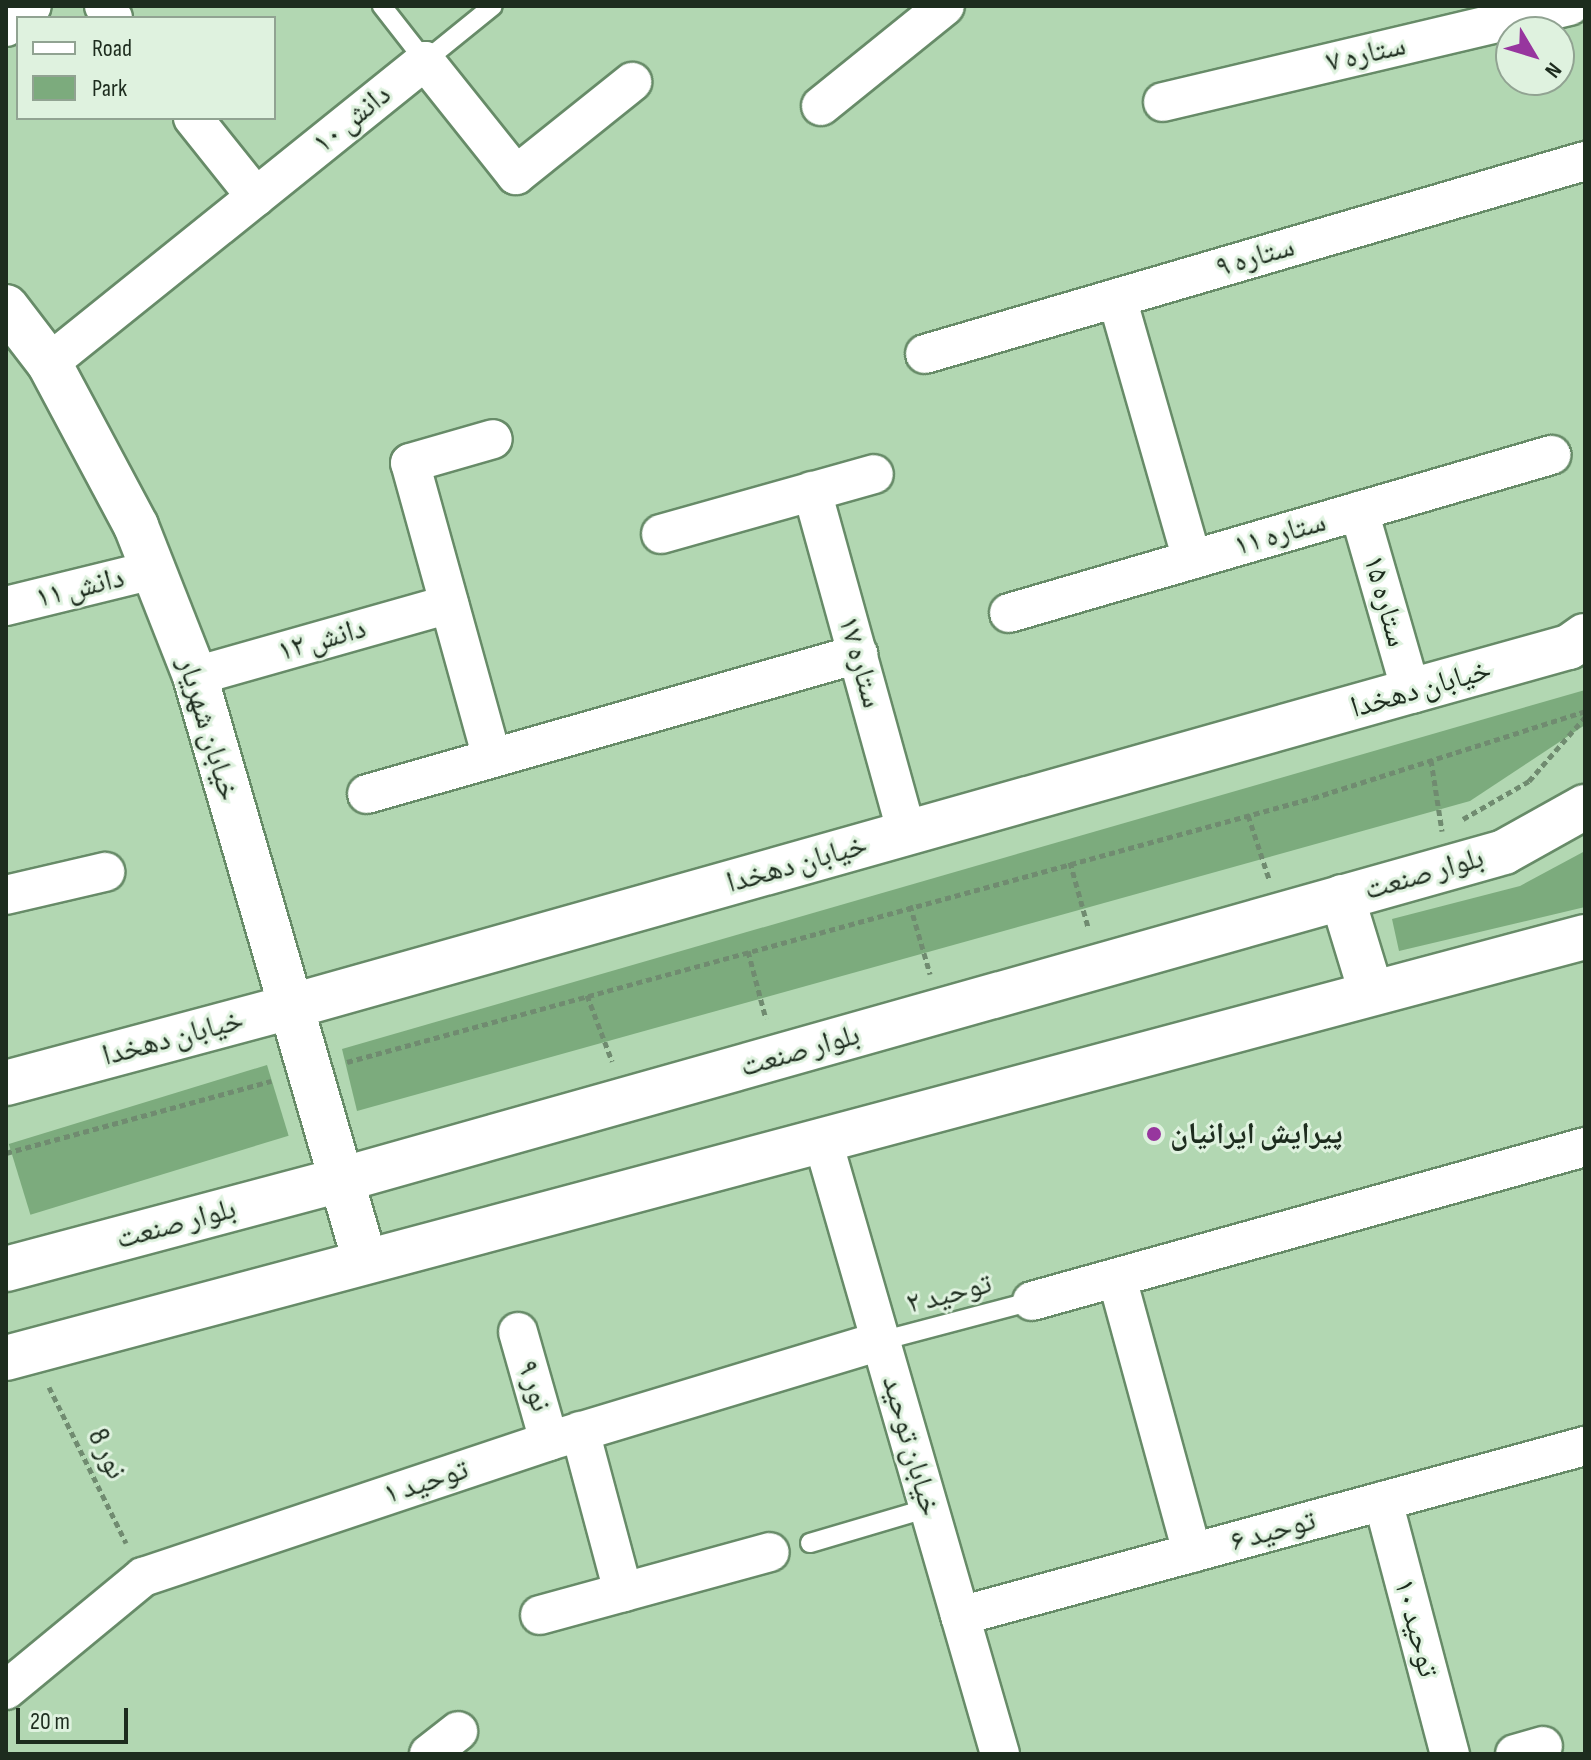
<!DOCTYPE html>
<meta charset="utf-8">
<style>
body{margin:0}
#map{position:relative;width:1591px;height:1760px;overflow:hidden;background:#b2d7b2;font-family:"Sofia Sans Condensed","Noto Naskh Arabic",sans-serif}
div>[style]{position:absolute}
.green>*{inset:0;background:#7cab7d;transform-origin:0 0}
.path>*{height:5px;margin-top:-2.5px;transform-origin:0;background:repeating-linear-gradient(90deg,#708b70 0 6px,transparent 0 10px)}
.roads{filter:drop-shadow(2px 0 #678b68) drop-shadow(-2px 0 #678b68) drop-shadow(0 2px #678b68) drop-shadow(0 -2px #678b68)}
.service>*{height:18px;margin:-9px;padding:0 9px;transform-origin:9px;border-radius:9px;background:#fff}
.minor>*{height:38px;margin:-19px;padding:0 19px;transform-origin:19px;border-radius:19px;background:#fff}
.tertiary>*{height:44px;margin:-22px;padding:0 22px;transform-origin:22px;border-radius:22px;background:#fff}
.secondary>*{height:44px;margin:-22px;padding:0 22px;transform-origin:22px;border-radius:22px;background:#fff}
.dots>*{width:22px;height:22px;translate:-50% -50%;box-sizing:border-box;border:4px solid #dff2df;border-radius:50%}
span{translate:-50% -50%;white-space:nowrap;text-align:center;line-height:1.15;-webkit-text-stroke:6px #dff2df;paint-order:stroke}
.street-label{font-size:30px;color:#1d2c1e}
.poi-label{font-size:30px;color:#1d2c1e;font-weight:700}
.left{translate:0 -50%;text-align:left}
.frame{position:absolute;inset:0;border:8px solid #1d2c1e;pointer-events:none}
.legend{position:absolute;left:16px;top:16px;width:260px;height:104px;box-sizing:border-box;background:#dff2df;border:2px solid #91a392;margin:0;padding:10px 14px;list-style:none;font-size:24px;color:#1d2c1e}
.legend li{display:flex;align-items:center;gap:16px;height:40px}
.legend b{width:40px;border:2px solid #91a392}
.north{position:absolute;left:1495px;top:16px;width:80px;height:80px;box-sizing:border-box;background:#dff2df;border:2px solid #91a392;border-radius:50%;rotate:128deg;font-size:22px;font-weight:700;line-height:32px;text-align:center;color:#1d2c1e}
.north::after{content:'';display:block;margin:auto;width:28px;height:36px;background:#97369e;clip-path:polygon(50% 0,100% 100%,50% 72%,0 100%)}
.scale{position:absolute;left:16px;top:1708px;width:112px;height:36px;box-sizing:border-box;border:4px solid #1d2c1e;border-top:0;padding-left:10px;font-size:24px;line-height:28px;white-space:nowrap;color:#1d2c1e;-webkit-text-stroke:6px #dff2df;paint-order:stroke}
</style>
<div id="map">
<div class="green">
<div style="clip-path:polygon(1585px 690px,1585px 725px,1470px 801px,357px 1111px,342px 1049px)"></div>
<div style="clip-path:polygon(1585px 851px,1585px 907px,1399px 951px,1392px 919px,1520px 886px)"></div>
<div style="left:267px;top:1065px;width:74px;height:270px;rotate:73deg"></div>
</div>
<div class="path">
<div style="left:1431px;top:760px;width:72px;rotate:81.2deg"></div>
<div style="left:1248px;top:815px;width:67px;rotate:71.8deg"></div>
<div style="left:1463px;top:819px;width:76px;rotate:-29.9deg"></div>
<div style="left:1529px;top:781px;width:85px;rotate:-48.8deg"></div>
<div style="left:1070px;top:862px;width:67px;rotate:74.5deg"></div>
<div style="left:910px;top:905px;width:72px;rotate:73.8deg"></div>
<div style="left:748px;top:951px;width:70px;rotate:75.2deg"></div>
<div style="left:587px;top:995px;width:71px;rotate:69.3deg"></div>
<div style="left:347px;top:1062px;width:1001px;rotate:-15.29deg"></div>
<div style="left:1313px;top:798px;width:286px;rotate:-17.7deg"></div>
<div style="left:6px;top:1153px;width:275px;rotate:-15.2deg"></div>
<div style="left:49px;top:1387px;width:174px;rotate:63.7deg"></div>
</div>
<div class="roads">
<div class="service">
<div style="left:382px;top:6px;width:70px;rotate:52deg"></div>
<div style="left:425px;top:61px;width:87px;rotate:-39deg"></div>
<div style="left:881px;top:1341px;width:156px;rotate:-14.8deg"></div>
<div style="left:810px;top:1543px;width:124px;rotate:-16.4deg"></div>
</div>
<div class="minor">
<div style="left:104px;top:6px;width:15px;rotate:53deg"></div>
<div style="left:6px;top:27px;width:33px;rotate:-39deg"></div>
<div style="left:1163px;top:102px;width:418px;rotate:-13.3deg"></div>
<div style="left:821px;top:106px;width:159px;rotate:-38.9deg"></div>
<div style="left:193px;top:118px;width:101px;rotate:51.4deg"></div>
<div style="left:1117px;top:298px;width:272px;rotate:74deg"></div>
<div style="left:925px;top:354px;width:688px;rotate:-16.3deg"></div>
<div style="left:49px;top:363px;width:482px;rotate:-38.8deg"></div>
<div style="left:425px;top:61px;width:146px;rotate:51.4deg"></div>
<div style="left:516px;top:175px;width:149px;rotate:-38.7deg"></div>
<div style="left:812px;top:491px;width:355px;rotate:74.5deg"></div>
<div style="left:1359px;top:511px;width:187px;rotate:73.9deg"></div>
<div style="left:661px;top:534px;width:221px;rotate:-15.7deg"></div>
<div style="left:6px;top:606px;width:151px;rotate:-13.8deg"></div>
<div style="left:1009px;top:613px;width:565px;rotate:-16.25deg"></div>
<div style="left:195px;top:676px;width:264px;rotate:-15.8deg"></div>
<div style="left:492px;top:758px;width:306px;rotate:-105.5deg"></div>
<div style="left:410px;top:463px;width:86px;rotate:-16.1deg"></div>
<div style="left:367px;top:794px;width:511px;rotate:-15.91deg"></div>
<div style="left:6px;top:895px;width:102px;rotate:-13.1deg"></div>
<div style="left:822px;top:1138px;width:641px;rotate:73.88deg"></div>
<div style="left:1117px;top:1278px;width:285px;rotate:74.7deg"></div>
<div style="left:1032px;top:1301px;width:574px;rotate:-15.56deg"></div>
<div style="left:518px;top:1332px;width:113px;rotate:74.1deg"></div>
<div style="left:580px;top:1431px;width:167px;rotate:75deg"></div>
<div style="left:1383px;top:1501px;width:262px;rotate:75.2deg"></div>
<div style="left:540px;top:1615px;width:238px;rotate:-15.3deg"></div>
<div style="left:960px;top:1616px;width:648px;rotate:-15.22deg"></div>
<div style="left:6px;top:1690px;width:178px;rotate:-39.5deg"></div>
<div style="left:143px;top:1577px;width:428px;rotate:-18.5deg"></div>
<div style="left:549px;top:1441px;width:347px;rotate:-16.8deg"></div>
<div style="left:429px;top:1754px;width:37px;rotate:-38deg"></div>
<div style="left:1515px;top:1754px;width:29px;rotate:-16deg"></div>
</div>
<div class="tertiary">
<div style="left:6px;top:307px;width:71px;rotate:52.5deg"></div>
<div style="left:49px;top:363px;width:185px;rotate:61.9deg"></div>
<div style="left:136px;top:526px;width:161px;rotate:68.5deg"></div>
<div style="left:195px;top:676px;width:609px;rotate:73.8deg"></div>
<div style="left:6px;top:1083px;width:293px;rotate:-15deg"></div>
<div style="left:289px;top:1007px;width:1166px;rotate:-15.73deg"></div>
<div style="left:1411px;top:691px;width:164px;rotate:-15.6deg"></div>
<div style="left:1569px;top:647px;width:19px;rotate:-35deg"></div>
</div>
<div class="secondary">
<div style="left:1342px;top:897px;width:99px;rotate:73deg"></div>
<div style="left:6px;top:1269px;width:350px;rotate:-14.9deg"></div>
<div style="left:344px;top:1179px;width:1205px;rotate:-15.74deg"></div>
<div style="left:1504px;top:852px;width:93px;rotate:-29.1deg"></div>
<div style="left:6px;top:1358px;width:1634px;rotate:-14.93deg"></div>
</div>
</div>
<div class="dots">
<div style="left:1154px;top:1134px;background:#97369e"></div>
</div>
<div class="street-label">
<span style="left:1366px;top:54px;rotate:-13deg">ستاره ۷</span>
<span style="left:352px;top:119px;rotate:-39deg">دانش ۱۰</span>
<span style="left:1255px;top:257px;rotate:-16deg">ستاره ۹</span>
<span style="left:1280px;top:534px;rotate:-16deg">ستاره ۱۱</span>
<span style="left:80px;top:588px;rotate:-14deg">دانش ۱۱</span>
<span style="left:1385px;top:601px;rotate:74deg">ستاره ۱۵</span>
<span style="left:322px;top:640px;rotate:-16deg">دانش ۱۲</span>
<span style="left:860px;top:662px;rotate:74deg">ستاره ۱۷</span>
<span style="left:1421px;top:689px;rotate:-16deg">خیابان دهخدا</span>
<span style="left:208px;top:729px;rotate:73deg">خیابان شهریار</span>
<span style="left:797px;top:864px;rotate:-16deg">خیابان دهخدا</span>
<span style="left:1424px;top:874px;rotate:-16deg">بلوار صنعت</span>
<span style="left:173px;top:1038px;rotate:-15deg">خیابان دهخدا</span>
<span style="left:800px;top:1051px;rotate:-16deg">بلوار صنعت</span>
<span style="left:176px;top:1224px;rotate:-15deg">بلوار صنعت</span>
<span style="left:949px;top:1294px;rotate:-15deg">توحید ۲</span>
<span style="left:534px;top:1386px;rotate:73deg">نور ۹</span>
<span style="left:911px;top:1446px;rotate:74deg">خیابان توحید</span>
<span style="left:107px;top:1454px;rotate:64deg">نور 8</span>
<span style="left:426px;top:1482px;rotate:-18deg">توحید ۱</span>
<span style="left:1273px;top:1531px;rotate:-15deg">توحید ۶</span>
<span style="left:1416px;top:1628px;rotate:75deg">توحید ۱۰</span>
</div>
<div class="poi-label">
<span class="left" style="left:1170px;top:1134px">پیرایش ایرانیان</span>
</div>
<div class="frame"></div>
<ul class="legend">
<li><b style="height:10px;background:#fff"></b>Road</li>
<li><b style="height:22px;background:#7cab7d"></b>Park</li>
</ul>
<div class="north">N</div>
<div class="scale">20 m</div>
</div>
